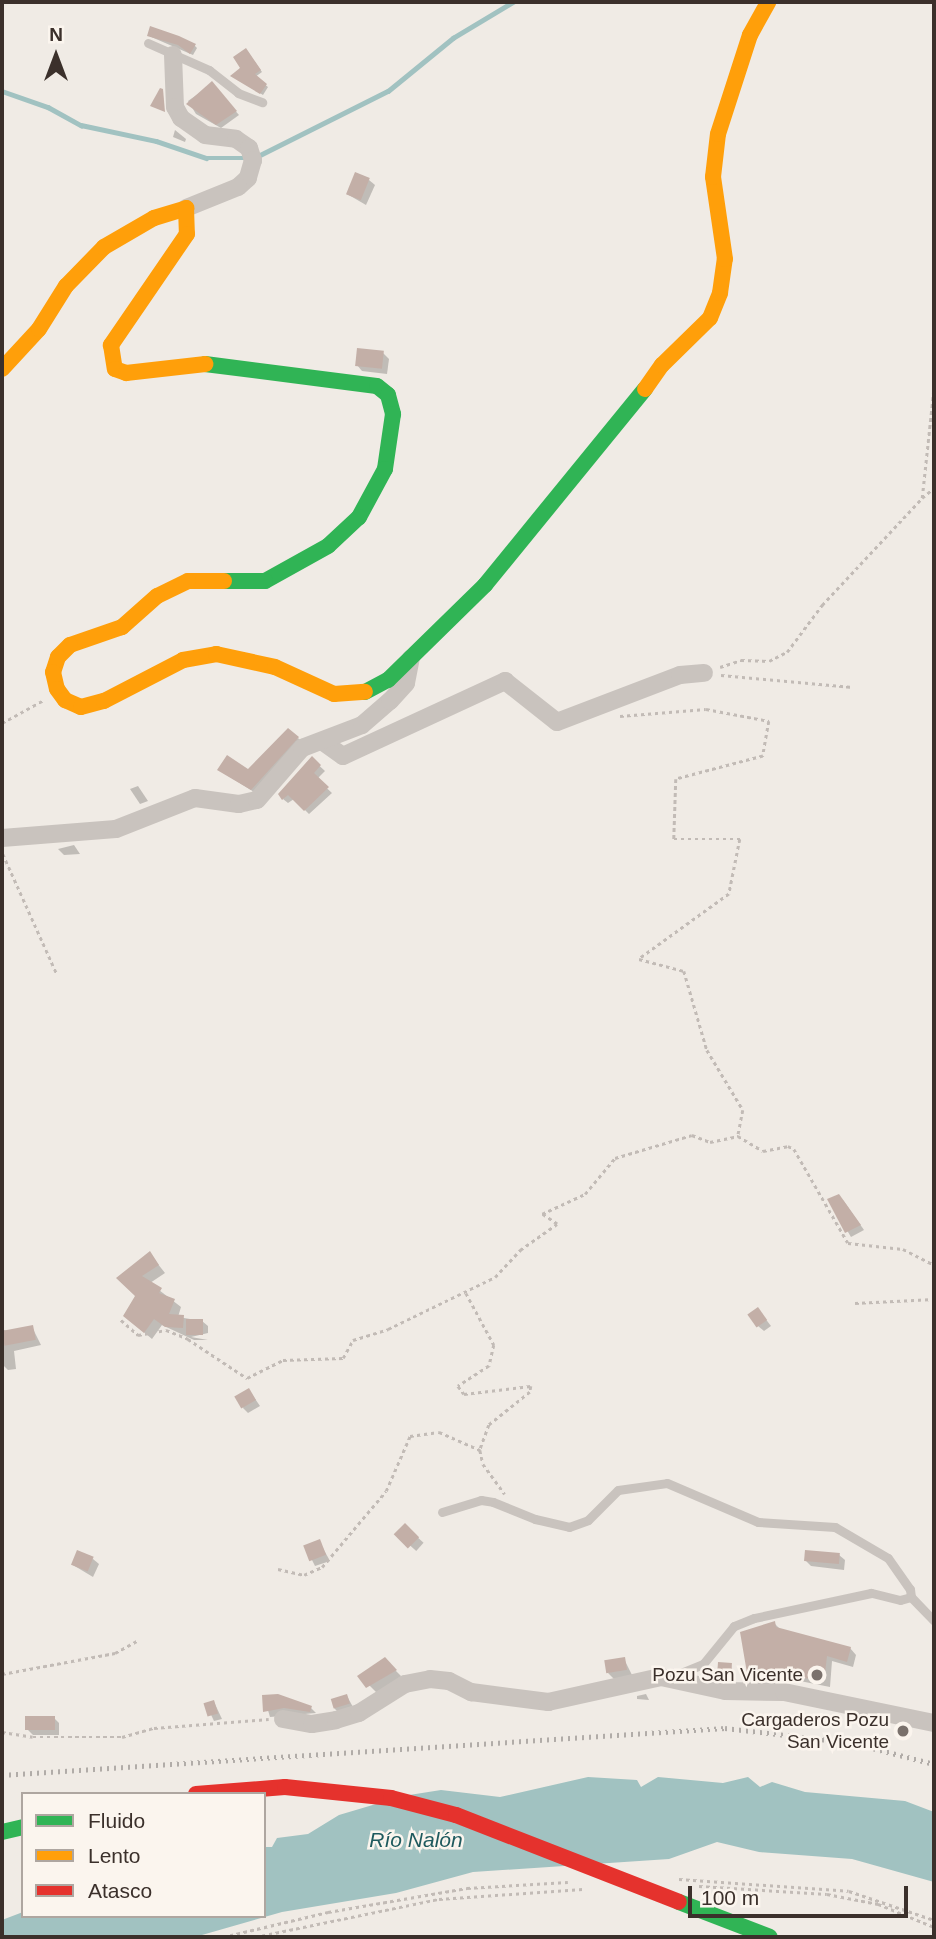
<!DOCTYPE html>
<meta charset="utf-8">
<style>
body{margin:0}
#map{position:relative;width:936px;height:1939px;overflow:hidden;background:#f0ebe5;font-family:Arial,sans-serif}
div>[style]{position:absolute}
.water>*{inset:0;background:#a1c2c1}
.shadow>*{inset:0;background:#0003;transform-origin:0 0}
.stream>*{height:4.5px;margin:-2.25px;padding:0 2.25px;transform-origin:2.25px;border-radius:2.25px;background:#a1c2c1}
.building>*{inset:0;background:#c3afa7;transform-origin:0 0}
.path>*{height:2.5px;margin-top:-1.25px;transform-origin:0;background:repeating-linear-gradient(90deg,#c2bbb6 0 3.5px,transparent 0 7px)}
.lane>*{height:9px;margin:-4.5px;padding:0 4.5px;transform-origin:4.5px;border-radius:4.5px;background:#c9c3be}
.street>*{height:18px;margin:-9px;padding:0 9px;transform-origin:9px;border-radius:9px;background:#c9c3be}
.fast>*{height:16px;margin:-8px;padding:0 8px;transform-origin:8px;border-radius:8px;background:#30b455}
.slow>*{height:16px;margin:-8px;padding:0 8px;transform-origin:8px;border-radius:8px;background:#ff9f0a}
.jam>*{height:16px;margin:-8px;padding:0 8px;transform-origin:8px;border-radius:8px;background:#e5322d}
.rail>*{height:4.5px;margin-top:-2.25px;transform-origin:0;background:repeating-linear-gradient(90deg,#b1aca8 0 2px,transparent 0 7px)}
.jam-bridge>*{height:16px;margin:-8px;padding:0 8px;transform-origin:8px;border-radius:8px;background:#e5322d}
.dots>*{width:19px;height:19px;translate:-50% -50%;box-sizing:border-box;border:4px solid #fbf5ee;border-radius:50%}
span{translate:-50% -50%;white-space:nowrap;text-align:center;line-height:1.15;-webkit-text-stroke:5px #fbf5ee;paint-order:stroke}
.poi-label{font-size:19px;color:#3b302b}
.right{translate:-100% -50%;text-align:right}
.water-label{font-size:21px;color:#1f5a5e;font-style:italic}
.frame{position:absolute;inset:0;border:4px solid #3b302b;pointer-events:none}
.legend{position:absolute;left:21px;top:1792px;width:245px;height:126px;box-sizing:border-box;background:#fbf5ee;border:2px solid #aea6a0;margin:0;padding:9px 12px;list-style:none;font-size:21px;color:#3b302b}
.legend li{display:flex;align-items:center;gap:14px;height:35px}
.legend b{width:35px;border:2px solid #aea6a0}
.north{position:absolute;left:21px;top:21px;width:70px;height:70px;-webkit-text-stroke:5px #fbf5ee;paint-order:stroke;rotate:0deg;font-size:19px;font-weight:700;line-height:28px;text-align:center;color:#3b302b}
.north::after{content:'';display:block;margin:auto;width:24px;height:32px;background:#3b302b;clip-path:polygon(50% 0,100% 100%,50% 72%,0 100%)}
.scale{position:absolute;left:688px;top:1886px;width:220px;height:32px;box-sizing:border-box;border:4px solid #3b302b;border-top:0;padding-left:9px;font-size:21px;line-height:24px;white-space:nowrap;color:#3b302b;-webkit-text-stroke:5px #fbf5ee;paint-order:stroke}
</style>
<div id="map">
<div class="water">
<div style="clip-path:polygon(588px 1777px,637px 1780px,641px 1787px,658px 1777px,723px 1783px,748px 1777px,760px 1787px,772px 1782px,805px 1792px,905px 1801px,934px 1812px,934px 1882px,852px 1859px,759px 1852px,717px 1842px,669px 1859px,473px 1872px,396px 1893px,282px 1912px,195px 1937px,2px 1937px,2px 1920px,23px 1912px,23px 1916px,264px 1916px,264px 1847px,272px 1847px,277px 1838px,308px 1834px,339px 1815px,403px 1796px,441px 1790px,500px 1797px)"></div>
</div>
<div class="shadow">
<div style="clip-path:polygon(149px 36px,195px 46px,197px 48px,193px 55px)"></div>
<div style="clip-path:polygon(248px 52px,262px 72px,255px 77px,268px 87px,263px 95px,235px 78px)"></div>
<div style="clip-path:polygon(212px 84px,239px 115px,221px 128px,196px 114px,188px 101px)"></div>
<div style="clip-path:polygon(175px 130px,186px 139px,185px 142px,173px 137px)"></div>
<div style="clip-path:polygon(369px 180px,375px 185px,366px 205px,347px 194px)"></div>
<div style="clip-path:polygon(383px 353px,389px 359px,387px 374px,362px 371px,357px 365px)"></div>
<div style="clip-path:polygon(298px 738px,303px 743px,257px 794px,219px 770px,248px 771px)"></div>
<div style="clip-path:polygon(312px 759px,325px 771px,317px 779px,332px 793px,309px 814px,294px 799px,288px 803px,283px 799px)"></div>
<div style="clip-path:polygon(138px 786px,148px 801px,140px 804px,130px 789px)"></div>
<div style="clip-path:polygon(74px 845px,80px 854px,64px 855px,58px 849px)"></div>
<div style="clip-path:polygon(829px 1200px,843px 1200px,864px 1230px,851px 1237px)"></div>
<div style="clip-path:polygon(150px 1254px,165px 1273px,150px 1283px,181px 1307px,178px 1317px,202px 1321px,208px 1326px,208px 1333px,191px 1337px,208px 1340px,194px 1340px,162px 1325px,152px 1339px,133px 1323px,137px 1296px,119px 1278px)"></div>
<div style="clip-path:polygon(758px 1309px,771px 1326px,764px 1331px,758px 1326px)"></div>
<div style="clip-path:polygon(32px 1327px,41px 1345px,14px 1351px,16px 1369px,8px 1370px,2px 1364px,2px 1329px,9px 1332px)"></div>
<div style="clip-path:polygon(249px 1390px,260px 1406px,248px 1413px,243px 1408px)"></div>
<div style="left:405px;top:1526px;width:25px;height:11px;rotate:42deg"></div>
<div style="clip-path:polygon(319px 1541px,330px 1561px,315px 1566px,305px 1546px)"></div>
<div style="clip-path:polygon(839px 1555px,845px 1560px,844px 1570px,811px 1566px,806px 1561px)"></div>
<div style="clip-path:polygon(93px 1559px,99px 1564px,93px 1577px,73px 1565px)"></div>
<div style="clip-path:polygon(774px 1623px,780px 1629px,850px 1648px,856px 1655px,853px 1667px,832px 1661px,830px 1687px,785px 1678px,755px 1679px,749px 1672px)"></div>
<div style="left:384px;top:1659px;width:24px;height:29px;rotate:45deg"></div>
<div style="clip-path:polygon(624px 1659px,632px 1675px,614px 1679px,608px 1673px)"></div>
<div style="clip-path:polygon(731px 1665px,733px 1680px,721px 1679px,719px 1676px)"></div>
<div style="clip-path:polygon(646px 1694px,649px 1700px,637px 1699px,637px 1696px)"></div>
<div style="clip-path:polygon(347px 1696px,354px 1709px,340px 1714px,334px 1708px)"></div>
<div style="clip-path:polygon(264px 1697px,311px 1708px,316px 1713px,270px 1717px)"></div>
<div style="clip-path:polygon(214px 1702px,222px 1719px,214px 1721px,206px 1704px)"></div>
<div style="clip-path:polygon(54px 1718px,59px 1723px,59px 1735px,33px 1735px,27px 1729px)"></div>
</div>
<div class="stream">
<div style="left:2px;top:91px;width:49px;rotate:19.2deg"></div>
<div style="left:48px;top:107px;width:38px;rotate:29deg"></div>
<div style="left:81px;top:125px;width:77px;rotate:12deg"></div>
<div style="left:156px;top:141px;width:53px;rotate:18.8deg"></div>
<div style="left:206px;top:158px;width:41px"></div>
<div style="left:258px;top:156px;width:145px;rotate:-26.6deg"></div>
<div style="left:388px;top:91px;width:84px;rotate:-39.2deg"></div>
<div style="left:453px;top:38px;width:70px;rotate:-31deg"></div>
</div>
<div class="building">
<div style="clip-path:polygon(150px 26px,179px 36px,196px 44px,190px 54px,178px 45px,147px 36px)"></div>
<div style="clip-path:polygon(246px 48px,261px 70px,255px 74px,267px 84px,260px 94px,230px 76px,240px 68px,233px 57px)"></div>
<div style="clip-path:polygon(212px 81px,237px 111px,216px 125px,186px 104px)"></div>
<div style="clip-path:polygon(160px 88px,163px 89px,165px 112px,150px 106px)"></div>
<div style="left:355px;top:172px;width:16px;height:24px;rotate:22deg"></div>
<div style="left:357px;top:348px;width:27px;height:18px;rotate:6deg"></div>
<div style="clip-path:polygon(288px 728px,299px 737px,251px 790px,217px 770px,227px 755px,248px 769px)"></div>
<div style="clip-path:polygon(312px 756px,321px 765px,314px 773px,329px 787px,304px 811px,288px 795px,282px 800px,278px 794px)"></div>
<div style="clip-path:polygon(839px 1194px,861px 1225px,845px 1233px,827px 1199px)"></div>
<div style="clip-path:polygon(150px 1251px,159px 1265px,142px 1276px,162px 1288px,159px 1293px,175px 1299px,169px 1314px,184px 1315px,183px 1328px,165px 1327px,154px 1319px,144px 1333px,123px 1316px,135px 1296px,116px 1278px)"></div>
<div style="left:758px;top:1307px;width:16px;height:13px;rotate:55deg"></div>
<div style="left:186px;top:1319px;width:17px;height:16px"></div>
<div style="left:33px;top:1325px;width:15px;height:32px;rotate:79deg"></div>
<div style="left:249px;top:1388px;width:14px;height:17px;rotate:60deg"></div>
<div style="left:405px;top:1523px;width:20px;height:16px;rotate:45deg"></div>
<div style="left:320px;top:1539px;width:17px;height:18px;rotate:69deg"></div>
<div style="left:77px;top:1550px;width:18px;height:16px;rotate:22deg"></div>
<div style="left:805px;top:1550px;width:35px;height:11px;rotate:5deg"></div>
<div style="clip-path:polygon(775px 1621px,776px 1627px,851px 1647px,847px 1662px,827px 1656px,824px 1682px,777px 1672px,747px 1673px,740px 1632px)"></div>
<div style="clip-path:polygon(385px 1657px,397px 1670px,366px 1688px,357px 1676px)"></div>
<div style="left:625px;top:1657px;width:13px;height:21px;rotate:81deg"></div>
<div style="left:718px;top:1662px;width:14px;height:15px;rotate:4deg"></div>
<div style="clip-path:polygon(278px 1694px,312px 1706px,310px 1712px,284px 1708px,263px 1712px,262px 1695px)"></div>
<div style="left:347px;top:1694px;width:10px;height:17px;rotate:73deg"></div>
<div style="left:214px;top:1700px;width:14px;height:11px;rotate:73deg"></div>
<div style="left:25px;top:1716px;width:30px;height:14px"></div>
</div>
<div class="path">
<div style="left:922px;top:498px;width:16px;rotate:-40deg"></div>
<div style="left:720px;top:667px;width:22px;rotate:-18deg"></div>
<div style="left:741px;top:660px;width:28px;rotate:2deg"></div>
<div style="left:769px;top:661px;width:20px;rotate:-27deg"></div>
<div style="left:787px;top:652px;width:59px;rotate:-53.3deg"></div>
<div style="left:822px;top:605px;width:146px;rotate:-46.9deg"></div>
<div style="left:922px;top:498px;width:113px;rotate:-83.9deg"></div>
<div style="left:721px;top:675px;width:132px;rotate:5.2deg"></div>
<div style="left:620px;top:716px;width:86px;rotate:-4.7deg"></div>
<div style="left:706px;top:709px;width:64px;rotate:10.8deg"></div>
<div style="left:769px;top:721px;width:36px;rotate:100deg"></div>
<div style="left:763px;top:756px;width:90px;rotate:165.2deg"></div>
<div style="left:676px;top:779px;width:60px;rotate:91.9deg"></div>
<div style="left:674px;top:839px;width:66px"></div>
<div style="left:740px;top:839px;width:56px;rotate:101.3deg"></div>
<div style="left:729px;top:894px;width:111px;rotate:144.2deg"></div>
<div style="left:639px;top:959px;width:47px;rotate:14.9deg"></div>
<div style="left:684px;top:971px;width:82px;rotate:73.8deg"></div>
<div style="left:707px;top:1050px;width:70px;rotate:59deg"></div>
<div style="left:743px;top:1110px;width:26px;rotate:101deg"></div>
<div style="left:2px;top:723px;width:46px;rotate:-28.8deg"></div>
<div style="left:3px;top:854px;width:132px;rotate:65.8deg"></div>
<div style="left:466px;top:1293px;width:59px;rotate:61.7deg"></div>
<div style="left:494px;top:1345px;width:22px;rotate:103deg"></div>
<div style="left:489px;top:1366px;width:37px;rotate:147deg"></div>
<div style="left:458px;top:1386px;width:10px;rotate:53deg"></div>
<div style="left:464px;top:1394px;width:67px;rotate:-6.8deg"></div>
<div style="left:531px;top:1386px;width:6px;rotate:99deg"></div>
<div style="left:530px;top:1392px;width:53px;rotate:141.2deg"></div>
<div style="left:489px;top:1425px;width:27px;rotate:110deg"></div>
<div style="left:480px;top:1450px;width:14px;rotate:78deg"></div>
<div style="left:483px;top:1464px;width:37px;rotate:54deg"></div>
<div style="left:855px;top:1303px;width:79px;rotate:-2.9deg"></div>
<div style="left:121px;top:1320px;width:23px;rotate:41deg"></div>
<div style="left:138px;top:1335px;width:28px;rotate:-10deg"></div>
<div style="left:166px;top:1330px;width:24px;rotate:22deg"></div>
<div style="left:188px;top:1339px;width:71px;rotate:33.5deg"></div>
<div style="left:247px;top:1378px;width:40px;rotate:-26.6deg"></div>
<div style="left:283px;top:1360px;width:60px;rotate:-1.9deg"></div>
<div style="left:343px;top:1358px;width:21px;rotate:-61deg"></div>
<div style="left:353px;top:1340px;width:37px;rotate:-17deg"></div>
<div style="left:388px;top:1329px;width:119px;rotate:-25.9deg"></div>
<div style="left:495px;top:1277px;width:37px;rotate:-47deg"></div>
<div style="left:520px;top:1250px;width:45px;rotate:-35.1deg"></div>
<div style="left:557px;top:1224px;width:18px;rotate:-146deg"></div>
<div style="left:542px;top:1214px;width:47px;rotate:-24.9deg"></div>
<div style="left:585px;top:1194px;width:47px;rotate:-50.2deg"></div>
<div style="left:615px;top:1158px;width:80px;rotate:-16.6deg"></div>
<div style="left:692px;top:1135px;width:19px;rotate:21deg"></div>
<div style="left:710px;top:1142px;width:29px;rotate:-12deg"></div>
<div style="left:738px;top:1136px;width:29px;rotate:31deg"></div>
<div style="left:763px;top:1151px;width:25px;rotate:-11deg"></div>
<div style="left:788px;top:1146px;width:7px;rotate:27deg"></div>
<div style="left:794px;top:1149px;width:108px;rotate:60.1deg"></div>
<div style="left:848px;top:1243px;width:55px;rotate:6.2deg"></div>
<div style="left:903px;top:1249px;width:35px;rotate:27deg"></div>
<div style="left:278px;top:1569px;width:27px;rotate:13deg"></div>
<div style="left:304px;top:1575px;width:20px;rotate:-24deg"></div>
<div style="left:322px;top:1567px;width:99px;rotate:-49.9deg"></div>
<div style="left:386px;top:1491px;width:60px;rotate:-66.4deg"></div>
<div style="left:410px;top:1436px;width:29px;rotate:-8deg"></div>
<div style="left:439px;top:1432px;width:45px;rotate:23.7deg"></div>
<div style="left:2px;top:1674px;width:115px;rotate:-10.5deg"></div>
<div style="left:115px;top:1653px;width:25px;rotate:-29deg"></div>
<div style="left:2px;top:1732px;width:31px;rotate:9deg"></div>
<div style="left:33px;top:1737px;width:89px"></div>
<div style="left:122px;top:1737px;width:33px;rotate:-16deg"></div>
<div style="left:154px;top:1728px;width:115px;rotate:-4.5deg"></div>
<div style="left:679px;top:1879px;width:170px;rotate:4deg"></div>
<div style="left:849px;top:1891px;width:90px;rotate:18.8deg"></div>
<div style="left:699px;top:1886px;width:128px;rotate:3.6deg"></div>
<div style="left:827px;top:1894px;width:52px;rotate:11.1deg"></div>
<div style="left:878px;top:1904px;width:61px;rotate:22.3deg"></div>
<div style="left:223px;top:1937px;width:108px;rotate:-13.4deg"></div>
<div style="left:328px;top:1912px;width:141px;rotate:-9.8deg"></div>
<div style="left:467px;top:1888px;width:101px;rotate:-3.4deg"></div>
<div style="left:255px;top:1937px;width:188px;rotate:-11.7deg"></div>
<div style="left:439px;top:1899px;width:144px;rotate:-4deg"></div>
</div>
<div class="lane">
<div style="left:148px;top:43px;width:67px;rotate:23.9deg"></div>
<div style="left:209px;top:70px;width:37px;rotate:38deg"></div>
<div style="left:238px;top:93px;width:26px;rotate:21deg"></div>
<div style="left:442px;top:1512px;width:41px;rotate:-17.1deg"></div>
<div style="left:481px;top:1500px;width:12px;rotate:9deg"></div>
<div style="left:493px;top:1502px;width:45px;rotate:22deg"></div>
<div style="left:535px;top:1519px;width:35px;rotate:13deg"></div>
<div style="left:569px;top:1527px;width:20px;rotate:-20deg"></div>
<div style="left:588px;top:1520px;width:42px;rotate:-45deg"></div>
<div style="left:618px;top:1490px;width:49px;rotate:-8.1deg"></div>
<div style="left:667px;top:1483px;width:99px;rotate:23.2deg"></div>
<div style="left:758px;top:1522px;width:77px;rotate:3.7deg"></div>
<div style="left:835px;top:1527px;width:61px;rotate:30.3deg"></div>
<div style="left:888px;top:1558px;width:38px;rotate:55deg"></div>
<div style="left:910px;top:1589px;width:8px;rotate:83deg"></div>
<div style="left:911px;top:1597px;width:11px;rotate:165deg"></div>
<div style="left:900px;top:1600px;width:30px;rotate:-166deg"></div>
<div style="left:871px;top:1593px;width:120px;rotate:167.9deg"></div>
<div style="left:754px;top:1618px;width:22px;rotate:158deg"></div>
<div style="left:734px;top:1626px;width:49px;rotate:129.2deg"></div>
<div style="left:703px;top:1664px;width:35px;rotate:158deg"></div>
<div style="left:911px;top:1597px;width:33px;rotate:46deg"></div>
</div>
<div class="street">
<div style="left:173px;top:55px;width:52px;rotate:87.8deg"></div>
<div style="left:175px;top:107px;width:13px;rotate:61deg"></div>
<div style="left:181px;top:118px;width:29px;rotate:35deg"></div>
<div style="left:205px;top:135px;width:31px;rotate:7deg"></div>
<div style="left:236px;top:139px;width:16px;rotate:35deg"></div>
<div style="left:249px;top:148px;width:13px;rotate:72deg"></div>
<div style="left:253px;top:160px;width:19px;rotate:106deg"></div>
<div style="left:248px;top:178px;width:13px;rotate:138deg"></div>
<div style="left:238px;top:187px;width:56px;rotate:158deg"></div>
<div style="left:323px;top:742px;width:24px;rotate:35deg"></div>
<div style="left:343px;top:756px;width:179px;rotate:-24.8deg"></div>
<div style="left:505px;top:681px;width:66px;rotate:38.3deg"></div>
<div style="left:557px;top:722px;width:132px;rotate:-20.9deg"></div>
<div style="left:680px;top:675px;width:24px;rotate:-5deg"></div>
<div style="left:2px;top:838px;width:114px;rotate:-4.5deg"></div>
<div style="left:116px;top:829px;width:85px;rotate:-21.4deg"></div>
<div style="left:195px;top:798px;width:44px;rotate:7.8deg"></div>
<div style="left:239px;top:804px;width:18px;rotate:-13deg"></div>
<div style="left:257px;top:800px;width:69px;rotate:-49.1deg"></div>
<div style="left:302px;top:748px;width:64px;rotate:-21deg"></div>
<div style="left:362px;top:725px;width:37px;rotate:-41deg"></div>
<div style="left:390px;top:701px;width:24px;rotate:-48deg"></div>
<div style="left:406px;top:683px;width:25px;rotate:-79deg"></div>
<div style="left:283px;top:1719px;width:29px;rotate:10deg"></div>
<div style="left:312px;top:1724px;width:24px;rotate:-9deg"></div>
<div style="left:336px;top:1720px;width:24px;rotate:-17deg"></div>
<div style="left:359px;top:1713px;width:54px;rotate:-32.2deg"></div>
<div style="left:405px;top:1684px;width:25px;rotate:-11deg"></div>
<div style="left:430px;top:1679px;width:19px;rotate:6deg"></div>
<div style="left:449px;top:1681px;width:25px;rotate:27deg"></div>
<div style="left:471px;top:1692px;width:78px;rotate:7.4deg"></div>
<div style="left:548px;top:1702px;width:116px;rotate:-12.5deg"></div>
<div style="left:661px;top:1677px;width:66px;rotate:12.3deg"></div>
<div style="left:725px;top:1691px;width:59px;rotate:1deg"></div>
<div style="left:784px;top:1692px;width:153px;rotate:11.7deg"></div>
</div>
<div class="fast">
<div style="left:205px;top:364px;width:173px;rotate:7.3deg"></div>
<div style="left:377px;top:386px;width:14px;rotate:39deg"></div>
<div style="left:388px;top:395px;width:20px;rotate:75deg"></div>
<div style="left:393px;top:414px;width:56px;rotate:98.3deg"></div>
<div style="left:385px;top:469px;width:55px;rotate:118.4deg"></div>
<div style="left:359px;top:517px;width:42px;rotate:136.9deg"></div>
<div style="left:328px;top:546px;width:72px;rotate:150.9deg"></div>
<div style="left:265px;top:581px;width:41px;rotate:180deg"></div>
<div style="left:365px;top:692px;width:26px;rotate:-28deg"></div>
<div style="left:388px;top:680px;width:136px;rotate:-44.4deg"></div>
<div style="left:485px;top:585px;width:253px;rotate:-50.8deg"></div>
<div style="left:2px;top:1832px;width:22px;rotate:-13deg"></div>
<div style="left:679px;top:1902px;width:97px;rotate:21deg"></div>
</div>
<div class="slow">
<div style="left:2px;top:369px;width:54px;rotate:-47.2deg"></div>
<div style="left:39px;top:329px;width:51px;rotate:-57.9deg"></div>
<div style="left:66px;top:286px;width:54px;rotate:-45.7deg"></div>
<div style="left:104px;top:247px;width:58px;rotate:-30.1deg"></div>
<div style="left:154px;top:218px;width:34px;rotate:-17deg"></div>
<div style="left:186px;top:208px;width:26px;rotate:88deg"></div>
<div style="left:187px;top:234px;width:135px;rotate:124.4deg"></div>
<div style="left:111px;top:345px;width:24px;rotate:81deg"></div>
<div style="left:115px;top:369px;width:12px;rotate:20deg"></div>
<div style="left:126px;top:373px;width:80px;rotate:-6.5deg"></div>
<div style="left:645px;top:389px;width:29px;rotate:-55deg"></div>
<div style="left:662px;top:365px;width:67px;rotate:-44.4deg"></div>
<div style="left:710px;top:318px;width:27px;rotate:-68deg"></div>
<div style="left:720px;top:293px;width:34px;rotate:-82deg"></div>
<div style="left:725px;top:259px;width:83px;rotate:-98.3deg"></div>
<div style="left:713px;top:177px;width:43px;rotate:-83.4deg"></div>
<div style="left:718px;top:134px;width:104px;rotate:-72.1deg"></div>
<div style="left:750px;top:35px;width:38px;rotate:-61deg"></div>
<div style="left:224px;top:581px;width:36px;rotate:180deg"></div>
<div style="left:188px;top:581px;width:34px;rotate:154deg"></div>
<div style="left:157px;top:596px;width:47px;rotate:138.5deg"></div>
<div style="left:122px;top:627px;width:55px;rotate:160.9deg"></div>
<div style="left:70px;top:645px;width:17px;rotate:135deg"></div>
<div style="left:58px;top:657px;width:16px;rotate:108deg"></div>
<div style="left:53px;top:672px;width:17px;rotate:77deg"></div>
<div style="left:57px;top:689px;width:14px;rotate:54deg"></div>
<div style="left:65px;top:700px;width:17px;rotate:24deg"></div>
<div style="left:81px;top:707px;width:24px;rotate:-15deg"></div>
<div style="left:104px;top:701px;width:89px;rotate:-27.4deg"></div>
<div style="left:183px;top:660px;width:34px;rotate:-10deg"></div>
<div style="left:216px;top:654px;width:60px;rotate:12.4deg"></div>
<div style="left:275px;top:667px;width:65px;rotate:24.6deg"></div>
<div style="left:334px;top:694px;width:31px;rotate:-4deg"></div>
</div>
<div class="jam">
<div style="left:196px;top:1794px;width:89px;rotate:-4.5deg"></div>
</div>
<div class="rail">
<div style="left:2px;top:1775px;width:725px;rotate:-3.72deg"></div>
<div style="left:725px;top:1728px;width:129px;rotate:6.7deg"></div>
<div style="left:853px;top:1743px;width:84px;rotate:14.5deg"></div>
</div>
<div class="jam-bridge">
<div style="left:285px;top:1787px;width:107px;rotate:5.9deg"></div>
<div style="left:391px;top:1798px;width:67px;rotate:14.7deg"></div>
<div style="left:456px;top:1815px;width:239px;rotate:21.3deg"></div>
</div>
<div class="dots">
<div style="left:817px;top:1675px;background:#7a716c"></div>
<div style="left:903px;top:1731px;background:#7a716c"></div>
</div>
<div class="poi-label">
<span class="right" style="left:803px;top:1675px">Pozu San Vicente</span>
<span class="right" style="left:889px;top:1731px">Cargaderos Pozu<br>San Vicente</span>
</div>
<div class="water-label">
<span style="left:416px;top:1840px">Río Nalón</span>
</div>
<div class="frame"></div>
<ul class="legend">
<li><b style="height:9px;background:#30b455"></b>Fluido</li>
<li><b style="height:9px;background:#ff9f0a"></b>Lento</li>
<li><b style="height:9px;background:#e5322d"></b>Atasco</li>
</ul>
<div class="north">N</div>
<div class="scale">100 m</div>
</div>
